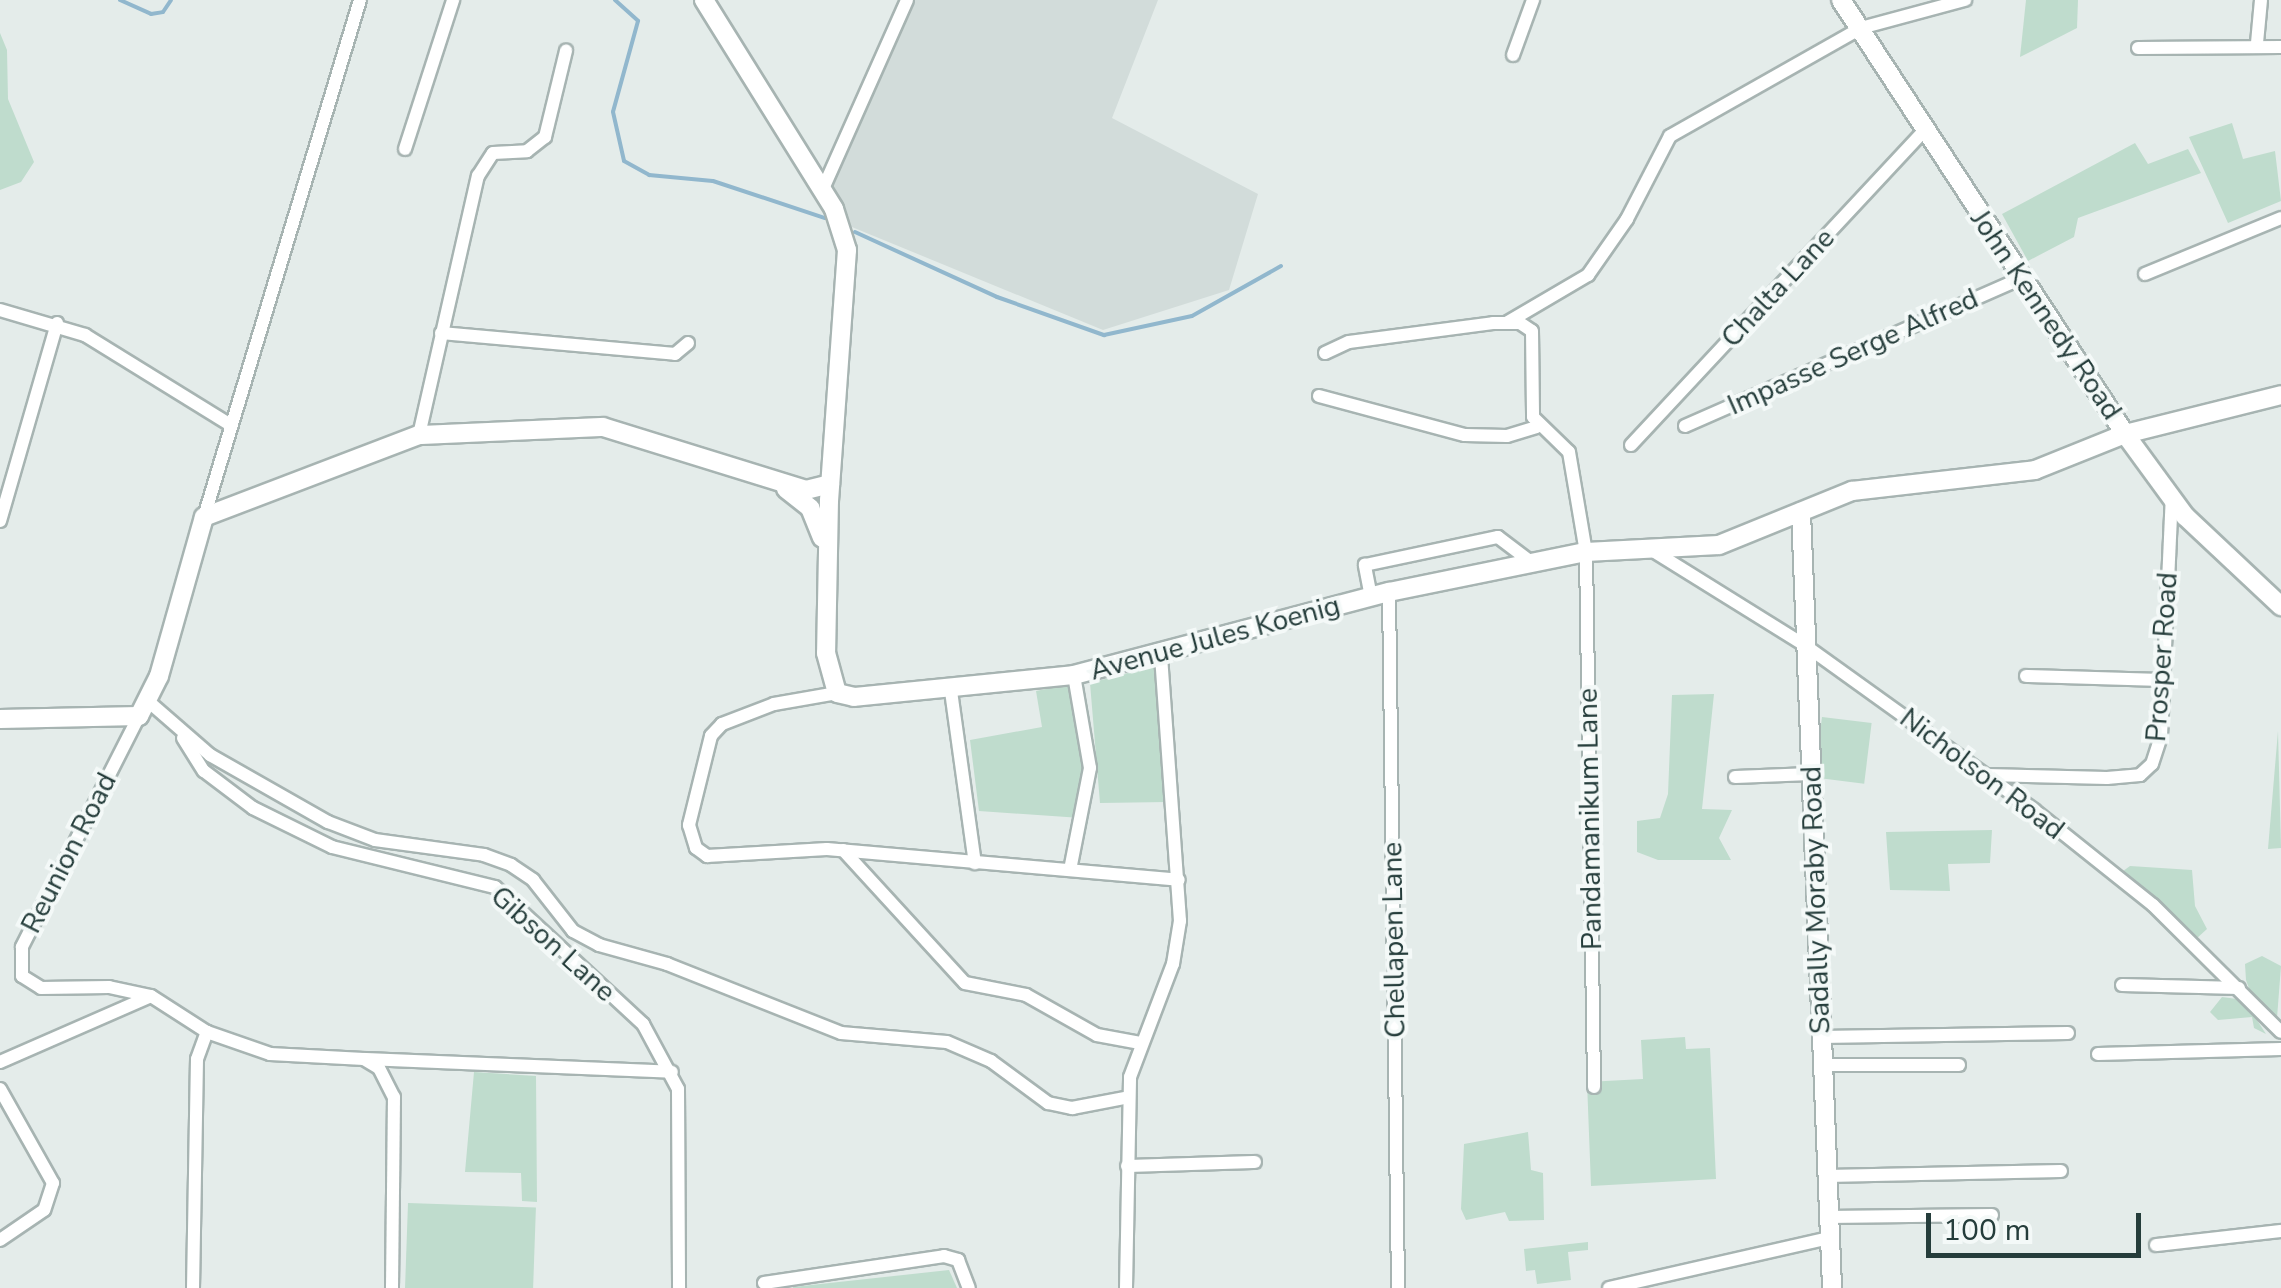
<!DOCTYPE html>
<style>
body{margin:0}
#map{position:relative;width:2281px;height:1288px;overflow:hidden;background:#e4ecea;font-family:"Nunito Sans",sans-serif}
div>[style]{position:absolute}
.built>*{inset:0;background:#d2dcda}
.green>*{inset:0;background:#bfdccd;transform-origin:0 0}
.stream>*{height:4px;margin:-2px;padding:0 2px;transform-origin:2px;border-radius:2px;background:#91b7cd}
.roads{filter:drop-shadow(2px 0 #a7b4b2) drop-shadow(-2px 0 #a7b4b2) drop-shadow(0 2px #a7b4b2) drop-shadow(0 -2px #a7b4b2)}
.street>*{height:12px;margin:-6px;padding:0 6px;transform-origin:6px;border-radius:6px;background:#fff}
.secondary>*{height:18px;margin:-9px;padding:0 9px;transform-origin:9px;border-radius:9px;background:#fff}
span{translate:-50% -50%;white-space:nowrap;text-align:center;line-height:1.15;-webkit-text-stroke:8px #f4f9f8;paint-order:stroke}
.street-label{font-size:28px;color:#253d3b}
.scale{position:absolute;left:1926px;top:1213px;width:215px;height:45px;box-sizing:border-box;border:5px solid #253d3b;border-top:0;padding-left:12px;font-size:30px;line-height:35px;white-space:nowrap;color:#253d3b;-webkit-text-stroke:8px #f4f9f8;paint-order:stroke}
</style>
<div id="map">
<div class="built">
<div style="clip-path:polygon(912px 0,1158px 0,1112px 118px,1258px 194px,1229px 290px,1103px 330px,847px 225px,829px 191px)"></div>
</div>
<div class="green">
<div style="clip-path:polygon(2026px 0,2078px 0,2077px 28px,2020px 57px)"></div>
<div style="clip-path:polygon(0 33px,7px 50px,8px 99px,34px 162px,21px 182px,0 190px)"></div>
<div style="clip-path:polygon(2232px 123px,2243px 159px,2275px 151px,2281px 201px,2228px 223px,2189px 137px)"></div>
<div style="clip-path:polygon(2135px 143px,2148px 164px,2188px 149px,2201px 173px,2078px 218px,2074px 237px,2028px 261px,2002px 214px)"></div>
<div style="clip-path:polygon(1158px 665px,1167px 802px,1100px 803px,1090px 683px)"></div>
<div style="clip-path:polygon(1071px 684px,1086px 773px,1081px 818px,979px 811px,970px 740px,1042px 727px,1036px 691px)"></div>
<div style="clip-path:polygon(1714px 694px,1702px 809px,1732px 810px,1719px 838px,1731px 860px,1658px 860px,1637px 852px,1637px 821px,1660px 818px,1668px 794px,1672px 695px)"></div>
<div style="left:1822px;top:717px;width:50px;height:61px;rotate:7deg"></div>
<div style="clip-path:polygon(2278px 731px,2281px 848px,2268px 849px)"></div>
<div style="clip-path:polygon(1992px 830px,1990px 863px,1948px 864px,1950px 891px,1890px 890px,1886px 832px)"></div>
<div style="clip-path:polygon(2130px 866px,2192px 870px,2195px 906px,2207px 929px,2196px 939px,2119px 874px)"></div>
<div style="clip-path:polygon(2262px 956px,2281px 966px,2277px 1018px,2252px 997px,2246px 980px,2245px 964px)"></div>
<div style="clip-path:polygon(2222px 997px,2244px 1000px,2266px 1034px,2254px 1028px,2252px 1017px,2218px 1020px,2210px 1012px)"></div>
<div style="clip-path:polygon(1685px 1037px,1686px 1049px,1710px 1048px,1716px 1179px,1591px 1186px,1587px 1082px,1643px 1079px,1641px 1040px)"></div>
<div style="clip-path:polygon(474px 1072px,536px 1076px,537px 1202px,522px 1201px,521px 1173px,465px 1172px)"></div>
<div style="clip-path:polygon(1528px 1132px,1531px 1170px,1543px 1173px,1544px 1220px,1509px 1221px,1505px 1212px,1466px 1220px,1461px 1209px,1464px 1144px)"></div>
<div style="left:408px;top:1203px;width:128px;height:85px;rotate:2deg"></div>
<div style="clip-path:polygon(1588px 1242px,1588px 1250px,1568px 1252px,1571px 1280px,1537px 1284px,1535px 1270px,1526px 1271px,1524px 1249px)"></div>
<div style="clip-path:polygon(949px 1270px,957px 1288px,793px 1288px,793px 1287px)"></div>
</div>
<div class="stream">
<div style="left:120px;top:0;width:34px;rotate:24deg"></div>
<div style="left:151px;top:14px;width:12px;rotate:-9deg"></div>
<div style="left:163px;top:12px;width:14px;rotate:-56deg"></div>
<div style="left:615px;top:0;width:31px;rotate:42deg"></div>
<div style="left:638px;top:21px;width:94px;rotate:105.4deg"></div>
<div style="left:613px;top:112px;width:50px;rotate:77.3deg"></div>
<div style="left:624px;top:161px;width:29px;rotate:29deg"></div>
<div style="left:649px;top:175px;width:64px;rotate:5.4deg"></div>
<div style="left:713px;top:181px;width:118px;rotate:18.3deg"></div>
<div style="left:855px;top:232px;width:156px;rotate:24.6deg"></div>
<div style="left:997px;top:297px;width:114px;rotate:19.6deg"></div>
<div style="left:1104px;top:335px;width:90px;rotate:-12.2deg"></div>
<div style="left:1192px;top:316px;width:102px;rotate:-29.3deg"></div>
</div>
<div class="roads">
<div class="street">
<div style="left:2257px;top:43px;width:43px;rotate:-84.7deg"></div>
<div style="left:2138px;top:48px;width:143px;rotate:-0.4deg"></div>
<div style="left:1513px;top:55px;width:59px;rotate:-70deg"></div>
<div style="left:405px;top:149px;width:157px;rotate:-72.1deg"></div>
<div style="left:822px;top:191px;width:209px;rotate:-66deg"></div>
<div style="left:2145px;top:274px;width:147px;rotate:-22.4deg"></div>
<div style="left:0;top:310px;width:89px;rotate:16.4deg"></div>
<div style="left:85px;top:335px;width:172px;rotate:31.7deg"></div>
<div style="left:1508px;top:322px;width:93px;rotate:-30.4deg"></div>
<div style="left:1588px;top:275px;width:68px;rotate:-55.1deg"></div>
<div style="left:1627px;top:219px;width:93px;rotate:-62.6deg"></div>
<div style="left:1670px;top:136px;width:219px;rotate:-29.5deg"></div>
<div style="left:1861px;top:28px;width:108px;rotate:-15.1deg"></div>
<div style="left:441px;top:333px;width:235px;rotate:5.1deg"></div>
<div style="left:675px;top:354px;width:17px;rotate:-40deg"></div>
<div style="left:1325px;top:353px;width:26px;rotate:-25deg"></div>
<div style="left:1349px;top:342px;width:145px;rotate:-7.5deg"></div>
<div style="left:1493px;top:323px;width:27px"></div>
<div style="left:1520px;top:323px;width:14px;rotate:34deg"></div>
<div style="left:1532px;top:331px;width:86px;rotate:89.3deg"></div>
<div style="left:1533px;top:417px;width:50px;rotate:44.2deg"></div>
<div style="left:1569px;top:452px;width:101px;rotate:80.4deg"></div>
<div style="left:1586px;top:552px;width:535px;rotate:89.14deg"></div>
<div style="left:1319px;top:396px;width:151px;rotate:15deg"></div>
<div style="left:1465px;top:435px;width:42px;rotate:1.4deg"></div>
<div style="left:1507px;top:436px;width:31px;rotate:-17deg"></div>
<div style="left:1685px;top:426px;width:368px;rotate:-23.7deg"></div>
<div style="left:419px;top:435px;width:266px;rotate:-77.2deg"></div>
<div style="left:478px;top:176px;width:27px;rotate:-57deg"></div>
<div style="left:493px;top:153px;width:34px;rotate:-3deg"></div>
<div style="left:527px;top:151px;width:23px;rotate:-38deg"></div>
<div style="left:545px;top:137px;width:89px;rotate:-76.3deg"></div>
<div style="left:1631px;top:445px;width:429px;rotate:-47deg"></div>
<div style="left:204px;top:517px;width:540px;rotate:-73.21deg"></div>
<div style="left:0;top:521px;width:206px;rotate:-73.9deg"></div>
<div style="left:1655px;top:552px;width:178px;rotate:31.9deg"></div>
<div style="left:1806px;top:646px;width:281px;rotate:35.7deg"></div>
<div style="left:2034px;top:810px;width:152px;rotate:38.6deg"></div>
<div style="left:2153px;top:905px;width:180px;rotate:44.8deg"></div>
<div style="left:1389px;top:592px;width:696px;rotate:89.26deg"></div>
<div style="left:1371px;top:597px;width:33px;rotate:-101deg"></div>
<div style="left:1365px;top:565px;width:136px;rotate:-11.9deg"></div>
<div style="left:1498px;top:537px;width:41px;rotate:37.1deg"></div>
<div style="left:2026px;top:676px;width:138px;rotate:1.7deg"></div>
<div style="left:951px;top:691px;width:174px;rotate:82.1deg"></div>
<div style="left:837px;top:693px;width:64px;rotate:170.1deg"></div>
<div style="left:774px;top:704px;width:56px;rotate:159deg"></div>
<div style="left:722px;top:724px;width:16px;rotate:133deg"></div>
<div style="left:711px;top:736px;width:92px;rotate:103.9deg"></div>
<div style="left:689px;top:825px;width:24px;rotate:73deg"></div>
<div style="left:696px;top:848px;width:14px;rotate:36deg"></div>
<div style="left:707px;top:856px;width:120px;rotate:-3.3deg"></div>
<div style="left:827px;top:849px;width:353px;rotate:5deg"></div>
<div style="left:149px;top:702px;width:81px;rotate:41deg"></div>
<div style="left:210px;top:755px;width:136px;rotate:29.6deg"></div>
<div style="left:328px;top:822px;width:50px;rotate:21deg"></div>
<div style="left:375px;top:840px;width:110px;rotate:7.8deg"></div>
<div style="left:484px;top:855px;width:29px;rotate:20deg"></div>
<div style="left:511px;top:865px;width:27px;rotate:34deg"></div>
<div style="left:533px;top:880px;width:65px;rotate:51.9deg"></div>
<div style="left:573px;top:931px;width:30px;rotate:28deg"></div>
<div style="left:599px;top:945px;width:71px;rotate:15.6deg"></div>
<div style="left:667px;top:964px;width:187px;rotate:21.6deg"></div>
<div style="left:841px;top:1033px;width:106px;rotate:4.9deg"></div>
<div style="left:947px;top:1042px;width:48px;rotate:23.4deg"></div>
<div style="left:991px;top:1061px;width:71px;rotate:36.4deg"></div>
<div style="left:1048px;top:1103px;width:25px;rotate:12deg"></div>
<div style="left:1072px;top:1108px;width:58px;rotate:-10.9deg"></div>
<div style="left:139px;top:716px;width:259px;rotate:116.9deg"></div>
<div style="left:22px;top:947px;width:29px;rotate:90deg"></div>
<div style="left:22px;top:976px;width:22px;rotate:32deg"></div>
<div style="left:41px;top:988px;width:68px;rotate:-0.8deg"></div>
<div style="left:109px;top:987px;width:43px;rotate:12.1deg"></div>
<div style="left:151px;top:996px;width:67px;rotate:32.7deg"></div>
<div style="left:207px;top:1032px;width:67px;rotate:19.2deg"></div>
<div style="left:270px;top:1054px;width:94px;rotate:3deg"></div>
<div style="left:364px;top:1059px;width:17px;rotate:31deg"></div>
<div style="left:379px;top:1068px;width:33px;rotate:63deg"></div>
<div style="left:394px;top:1097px;width:191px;rotate:90.6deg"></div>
<div style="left:183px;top:738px;width:39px;rotate:58deg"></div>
<div style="left:204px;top:771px;width:61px;rotate:37.1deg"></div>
<div style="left:253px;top:808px;width:88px;rotate:26.3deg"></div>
<div style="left:332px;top:847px;width:168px;rotate:13.8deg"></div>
<div style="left:495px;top:887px;width:202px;rotate:42.8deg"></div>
<div style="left:643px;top:1024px;width:74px;rotate:61.7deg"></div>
<div style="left:678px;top:1089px;width:199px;rotate:89.7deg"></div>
<div style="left:1987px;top:775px;width:120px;rotate:1.4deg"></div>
<div style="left:2107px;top:778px;width:33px;rotate:-5deg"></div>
<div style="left:2140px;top:775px;width:16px;rotate:-43deg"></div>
<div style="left:2152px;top:764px;width:29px;rotate:-72deg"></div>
<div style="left:2161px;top:736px;width:238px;rotate:-87.4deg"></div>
<div style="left:1735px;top:777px;width:76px;rotate:-2.3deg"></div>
<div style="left:843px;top:850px;width:180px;rotate:47.5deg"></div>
<div style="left:965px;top:983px;width:62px;rotate:11.1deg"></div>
<div style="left:1026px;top:995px;width:81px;rotate:29.4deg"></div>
<div style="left:1097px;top:1035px;width:44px;rotate:10.5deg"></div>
<div style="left:1070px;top:870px;width:104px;rotate:-78.9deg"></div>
<div style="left:1090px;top:768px;width:94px;rotate:-99.8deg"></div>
<div style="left:2122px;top:985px;width:117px;rotate:1.5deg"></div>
<div style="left:1821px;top:1037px;width:247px;rotate:-0.9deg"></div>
<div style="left:2098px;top:1054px;width:183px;rotate:-1.6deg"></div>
<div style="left:366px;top:1059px;width:306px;rotate:2.4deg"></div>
<div style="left:0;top:1062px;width:163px;rotate:-23.6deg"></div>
<div style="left:1822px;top:1065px;width:137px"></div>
<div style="left:0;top:1089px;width:108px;rotate:60.6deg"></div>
<div style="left:53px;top:1183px;width:28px;rotate:108deg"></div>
<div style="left:44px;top:1210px;width:53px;rotate:145.7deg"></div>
<div style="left:1127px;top:1166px;width:128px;rotate:-1.8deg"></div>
<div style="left:1827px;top:1176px;width:234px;rotate:-1.2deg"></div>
<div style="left:1828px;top:1217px;width:164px;rotate:-0.7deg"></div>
<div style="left:2156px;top:1245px;width:126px;rotate:-6.4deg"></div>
<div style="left:764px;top:1283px;width:182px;rotate:-8.5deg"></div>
<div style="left:944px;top:1256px;width:15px;rotate:16deg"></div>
<div style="left:958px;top:1260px;width:30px;rotate:69deg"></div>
<div style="left:193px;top:1288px;width:229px;rotate:-89deg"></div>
<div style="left:197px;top:1059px;width:29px;rotate:-70deg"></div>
<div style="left:1126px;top:1288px;width:211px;rotate:-88.9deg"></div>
<div style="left:1130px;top:1077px;width:121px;rotate:-69.2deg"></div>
<div style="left:1173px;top:964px;width:44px;rotate:-80.8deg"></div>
<div style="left:1180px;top:921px;width:266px;rotate:-94.1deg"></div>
<div style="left:1609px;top:1288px;width:226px;rotate:-12.8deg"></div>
</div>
<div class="secondary">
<div style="left:704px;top:0;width:246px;rotate:58.1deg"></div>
<div style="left:834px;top:209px;width:43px;rotate:72.4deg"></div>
<div style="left:847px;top:250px;width:251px;rotate:94.1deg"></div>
<div style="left:829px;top:500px;width:153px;rotate:91.1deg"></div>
<div style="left:826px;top:653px;width:41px;rotate:74.6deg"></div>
<div style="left:837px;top:693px;width:17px;rotate:13deg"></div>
<div style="left:854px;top:697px;width:221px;rotate:-5.7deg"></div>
<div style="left:1074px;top:675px;width:326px;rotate:-14.8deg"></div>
<div style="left:1389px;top:592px;width:201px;rotate:-11.5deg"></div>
<div style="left:1586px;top:552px;width:133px;rotate:-3deg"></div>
<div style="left:1719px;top:545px;width:144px;rotate:-22.1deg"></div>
<div style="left:1852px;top:491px;width:184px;rotate:-6.5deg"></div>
<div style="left:2035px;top:470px;width:97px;rotate:-21.8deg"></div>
<div style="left:2125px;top:434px;width:161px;rotate:-14deg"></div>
<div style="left:1841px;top:0;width:519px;rotate:56.8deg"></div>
<div style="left:2125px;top:434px;width:102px;rotate:53.8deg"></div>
<div style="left:2185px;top:516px;width:132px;rotate:43.2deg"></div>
<div style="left:786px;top:489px;width:31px;rotate:38deg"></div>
<div style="left:810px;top:508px;width:32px;rotate:68deg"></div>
<div style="left:1801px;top:512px;width:777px;rotate:87.71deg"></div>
<div style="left:0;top:719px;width:139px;rotate:-1.2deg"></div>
<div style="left:139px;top:716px;width:45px;rotate:-63.4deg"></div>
<div style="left:159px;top:676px;width:165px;rotate:-74.2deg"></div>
<div style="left:204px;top:517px;width:230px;rotate:-20.9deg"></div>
<div style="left:419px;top:435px;width:184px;rotate:-2.5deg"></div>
<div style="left:603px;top:427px;width:213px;rotate:17.2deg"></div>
<div style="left:806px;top:490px;width:25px;rotate:-14deg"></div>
</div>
</div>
<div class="street-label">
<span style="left:1778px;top:288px;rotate:-47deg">Chalta Lane</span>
<span style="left:2046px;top:315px;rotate:56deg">John Kennedy Road</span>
<span style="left:1853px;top:352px;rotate:-24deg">Impasse Serge Alfred</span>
<span style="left:1215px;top:638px;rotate:-15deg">Avenue Jules Koenig</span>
<span style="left:2162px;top:657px;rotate:-86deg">Prosper Road</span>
<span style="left:1982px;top:774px;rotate:37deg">Nicholson Road</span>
<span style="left:1590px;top:819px;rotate:-91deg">Pandamanikum Lane</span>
<span style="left:69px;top:853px;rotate:-63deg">Reunion Road</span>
<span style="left:1816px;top:900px;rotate:-92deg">Sadally Moraby Road</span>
<span style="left:1394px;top:940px;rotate:-91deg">Chellapen Lane</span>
<span style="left:553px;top:944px;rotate:42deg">Gibson Lane</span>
</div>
<div class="scale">100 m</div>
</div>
